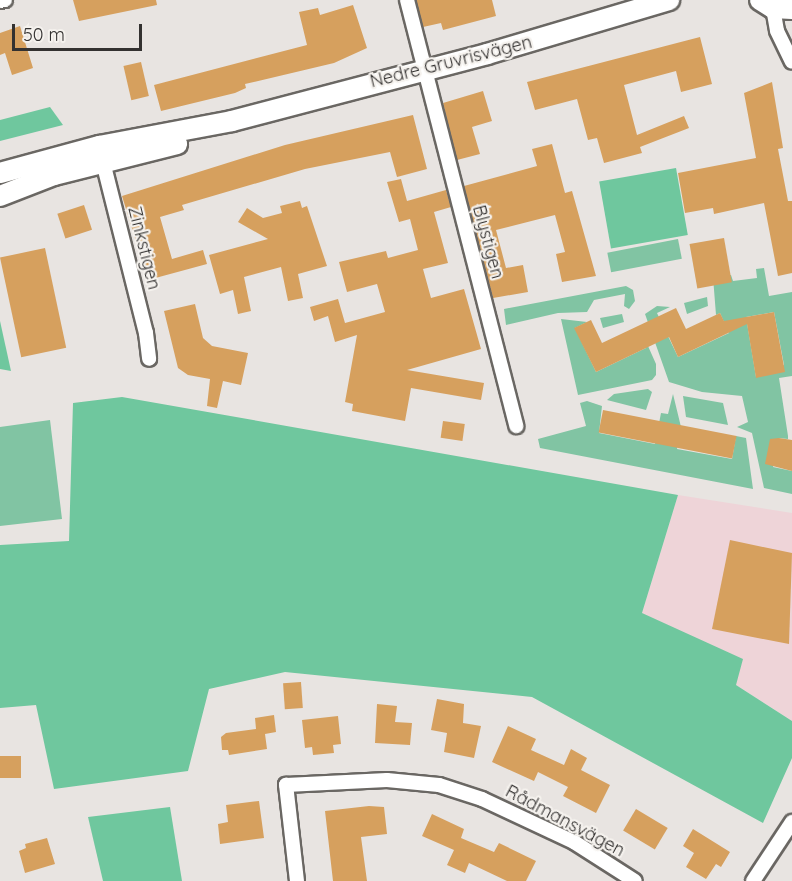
<!DOCTYPE html>
<meta charset="utf-8">
<style>
body{margin:0}
#map{position:relative;width:792px;height:881px;overflow:hidden;background:#e8e4e1;font-family:Quicksand,sans-serif}
div>[style]{position:absolute}
.education>*{inset:0;background:#eed4d8}
.green>*{inset:0;background:#81c4a3;transform-origin:0 0}
.forest>*{inset:0;background:#6fc79e;transform-origin:0 0}
.building>*{inset:0;background:#d6a05e;transform-origin:0 0}
.roads{filter:drop-shadow(2px 0 #6a6763) drop-shadow(-2px 0 #6a6763) drop-shadow(0 2px #6a6763) drop-shadow(0 -2px #6a6763)}
.street>*{height:14px;margin:-7px;padding:0 7px;transform-origin:7px;border-radius:7px;background:#fff}
.secondary>*{height:20px;margin:-10px;padding:0 10px;transform-origin:10px;border-radius:10px;background:#fff}
span{translate:-50% -50%;white-space:nowrap;text-align:center;line-height:1.15;-webkit-text-stroke:4.5px #f5f2ee;paint-order:stroke}
.street-label{font-size:18px;color:#333130}
.scale{position:absolute;left:12px;top:24px;width:130px;height:27px;box-sizing:border-box;border:3px solid #333130;border-top:0;padding-left:8px;font-size:18px;line-height:21px;white-space:nowrap;color:#333130;-webkit-text-stroke:4px #f5f2ee;paint-order:stroke}
</style>
<div id="map">
<div class="education">
<div style="clip-path:polygon(678px 495px,792px 513px,792px 721px,736px 685px,642px 613px)"></div>
</div>
<div class="green">
<div style="left:678px;top:239px;width:20px;height:72px;rotate:79deg"></div>
<div style="clip-path:polygon(evenodd,764px 268px,769px 296px,792px 292px,792px 376px,779px 378px,788px 436px,788px 439px,779px 438px,773px 467px,792px 471px,792px 494px,764px 488px,752px 433px,737px 427px,748px 422px,742px 396px,702px 392px,669px 382px,645px 314px,657px 306px,670px 307px,657px 313px,678px 357px,729px 333px,720px 313px,716px 315px,713px 277px,731px 275px,733px 281px,757px 278px,756px 269px,764px 268px,774px 312px,784px 365px,756px 377px,746px 317px,774px 312px)"></div>
<div style="clip-path:polygon(626px 286px,633px 290px,635px 301px,629px 309px,624px 306px,625px 294px,594px 300px,587px 312px,558px 313px,506px 325px,504px 309px)"></div>
<div style="clip-path:polygon(707px 297px,708px 306px,687px 314px,684px 303px)"></div>
<div style="clip-path:polygon(622px 314px,624px 322px,603px 328px,600px 318px)"></div>
<div style="clip-path:polygon(561px 319px,587px 322px,575px 328px,596px 372px,646px 348px,636px 327px,640px 328px,656px 364px,656px 375px,652px 380px,578px 395px)"></div>
<div style="clip-path:polygon(648px 389px,652px 392px,646px 410px,607px 400px,614px 394px)"></div>
<div style="clip-path:polygon(673px 394px,681px 427px,677px 449px,732px 459px,736px 436px,746px 438px,753px 489px,540px 448px,538px 439px,586px 426px,580px 403px,587px 401px,602px 406px,599px 433px,655px 444px,661px 413px,668px 414px)"></div>
<div style="clip-path:polygon(683px 396px,723px 403px,728px 425px,686px 417px)"></div>
<div style="clip-path:polygon(50px 420px,62px 519px,0 526px,0 427px)"></div>
</div>
<div class="forest">
<div style="clip-path:polygon(50px 107px,63px 125px,0 141px,0 120px)"></div>
<div style="left:676px;top:168px;width:68px;height:78px;rotate:80deg"></div>
<div style="clip-path:polygon(0 321px,11px 371px,0 369px)"></div>
<div style="clip-path:polygon(122px 397px,678px 495px,642px 613px,743px 659px,736px 685px,792px 721px,792px 758px,763px 823px,532px 697px,285px 672px,209px 689px,188px 771px,54px 789px,36px 705px,0 708px,0 545px,69px 541px,73px 403px)"></div>
<div style="clip-path:polygon(170px 807px,182px 881px,103px 881px,88px 817px)"></div>
</div>
<div class="building">
<div style="clip-path:polygon(73px 0,156px 0,157px 5px,79px 21px)"></div>
<div style="clip-path:polygon(416px 0,492px 0,496px 16px,443px 30px,441px 23px,423px 27px)"></div>
<div style="clip-path:polygon(353px 5px,367px 48px,334px 63px,245px 84px,246px 88px,235px 93px,161px 111px,154px 85px,307px 45px,299px 12px,318px 8px,320px 15px)"></div>
<div style="clip-path:polygon(20px 26px,33px 68px,12px 75px,5px 53px,0 55px,0 33px)"></div>
<div style="clip-path:polygon(700px 37px,712px 84px,681px 92px,676px 71px,624px 85px,637px 135px,684px 116px,689px 128px,640px 147px,642px 153px,604px 163px,597px 138px,588px 140px,577px 99px,535px 110px,527px 82px)"></div>
<div style="left:141px;top:62px;width:35px;height:18px;rotate:77deg"></div>
<div style="clip-path:polygon(772px 82px,783px 148px,778px 149px,788px 201px,792px 201px,792px 273px,778px 276px,764px 203px,714px 214px,713px 208px,685px 213px,678px 173px,756px 158px,744px 93px)"></div>
<div style="clip-path:polygon(483px 91px,492px 121px,472px 127px,480px 154px,457px 160px,443px 103px)"></div>
<div style="clip-path:polygon(413px 115px,427px 169px,397px 177px,390px 152px,305px 169px,182px 205px,184px 210px,160px 217px,172px 259px,203px 250px,207px 264px,148px 280px,122px 196px,285px 145px)"></div>
<div style="clip-path:polygon(552px 144px,565px 193px,572px 191px,596px 276px,562px 282px,556px 254px,565px 252px,555px 215px,496px 230px,506px 268px,523px 265px,528px 292px,493px 298px,464px 186px,537px 166px,532px 149px)"></div>
<div style="clip-path:polygon(401px 179px,407px 201px,446px 190px,451px 207px,434px 212px,448px 263px,423px 269px,431px 298px,464px 289px,481px 349px,407px 370px,484px 383px,481px 400px,411px 388px,405px 421px,352px 411px,353px 404px,345px 402px,357px 335px,335px 342px,328px 316px,314px 321px,310px 307px,338px 299px,345px 323px,385px 312px,377px 284px,347px 292px,339px 262px,386px 251px,388px 258px,418px 250px,410px 219px,399px 222px,387px 182px)"></div>
<div style="clip-path:polygon(300px 201px,302px 208px,307px 206px,327px 266px,298px 274px,303px 298px,288px 301px,281px 267px,244px 277px,251px 311px,238px 314px,233px 290px,220px 294px,209px 255px,268px 239px,238px 222px,247px 208px,263px 218px,282px 213px,280px 206px)"></div>
<div style="left:84px;top:205px;width:26px;height:28px;rotate:72deg"></div>
<div style="left:724px;top:238px;width:45px;height:35px;rotate:80deg"></div>
<div style="left:45px;top:248px;width:102px;height:46px;rotate:78deg"></div>
<div style="clip-path:polygon(195px 304px,203px 338px,212px 346px,248px 353px,241px 385px,223px 381px,217px 408px,207px 406px,210px 379px,188px 375px,178px 368px,164px 311px)"></div>
<div style="clip-path:polygon(676px 308px,686px 329px,720px 313px,724px 321px,774px 312px,785px 372px,756px 378px,747px 324px,678px 357px,669px 337px,596px 372px,574px 328px,591px 320px,602px 343px)"></div>
<div style="left:603px;top:410px;width:136px;height:23px;rotate:11deg"></div>
<div style="left:443px;top:421px;width:22px;height:17px;rotate:8deg"></div>
<div style="clip-path:polygon(779px 438px,792px 440px,792px 471px,765px 464px,770px 439px)"></div>
<div style="clip-path:polygon(730px 540px,792px 553px,789px 644px,712px 629px)"></div>
<div style="left:301px;top:682px;width:26px;height:18px;rotate:86deg"></div>
<div style="clip-path:polygon(437px 699px,464px 704px,463px 723px,481px 726px,474px 758px,444px 752px,447px 733px,431px 730px)"></div>
<div style="clip-path:polygon(377px 704px,397px 706px,395px 722px,412px 723px,410px 745px,375px 743px)"></div>
<div style="clip-path:polygon(274px 715px,276px 732px,265px 734px,267px 749px,229px 755px,228px 750px,222px 750px,221px 737px,226px 733px,256px 729px,255px 718px)"></div>
<div style="clip-path:polygon(338px 716px,341px 744px,333px 745px,334px 753px,313px 755px,312px 747px,305px 748px,302px 720px)"></div>
<div style="clip-path:polygon(508px 726px,536px 739px,531px 750px,564px 765px,571px 749px,587px 758px,581px 770px,610px 785px,596px 813px,563px 796px,568px 787px,538px 772px,534px 781px,492px 762px)"></div>
<div style="left:0;top:756px;width:21px;height:22px"></div>
<div style="clip-path:polygon(259px 801px,264px 838px,220px 844px,218px 824px,228px 822px,226px 805px)"></div>
<div style="clip-path:polygon(369px 806px,384px 807px,387px 834px,361px 837px,367px 881px,333px 881px,325px 811px)"></div>
<div style="left:636px;top:809px;width:37px;height:25px;rotate:31deg"></div>
<div style="clip-path:polygon(432px 814px,464px 829px,461px 838px,494px 852px,499px 843px,536px 861px,526px 881px,507px 881px,469px 863px,465px 873px,447px 865px,454px 850px,422px 836px)"></div>
<div style="clip-path:polygon(693px 829px,730px 852px,721px 867px,716px 864px,706px 879px,686px 867px,694px 853px,683px 846px)"></div>
<div style="clip-path:polygon(47px 838px,55px 864px,25px 873px,19px 851px,26px 848px,25px 844px)"></div>
</div>
<div class="roads">
<div class="street">
<div style="left:407px;top:0;width:440px;rotate:75.6deg"></div>
<div style="left:0;top:1px;width:5px;rotate:-11deg"></div>
<div style="left:773px;top:8px;width:23px;rotate:80deg"></div>
<div style="left:777px;top:31px;width:34px;rotate:64deg"></div>
<div style="left:101px;top:154px;width:185px;rotate:75.9deg"></div>
<div style="left:146px;top:333px;width:26px;rotate:83deg"></div>
<div style="left:297px;top:881px;width:97px;rotate:-96.5deg"></div>
<div style="left:286px;top:785px;width:101px;rotate:-2.8deg"></div>
<div style="left:387px;top:780px;width:52px;rotate:5.5deg"></div>
<div style="left:439px;top:785px;width:45px;rotate:18deg"></div>
<div style="left:482px;top:799px;width:102px;rotate:25.1deg"></div>
<div style="left:574px;top:842px;width:72px;rotate:32.6deg"></div>
<div style="left:753px;top:881px;width:71px;rotate:-56.5deg"></div>
</div>
<div class="secondary">
<div style="left:760px;top:0;width:15px;rotate:32deg"></div>
<div style="left:773px;top:8px;width:19px;rotate:3deg"></div>
<div style="left:0;top:173px;width:103px;rotate:-15.3deg"></div>
<div style="left:99px;top:146px;width:135px;rotate:-10.6deg"></div>
<div style="left:232px;top:121px;width:264px;rotate:-14.7deg"></div>
<div style="left:487px;top:54px;width:190px;rotate:-16.5deg"></div>
<div style="left:0;top:196px;width:58px;rotate:-21.3deg"></div>
<div style="left:54px;top:175px;width:127px;rotate:-14.1deg"></div>
</div>
</div>
<div class="street-label">
<span style="left:451px;top:62px;rotate:-14deg">Nedre Gruvrisvägen</span>
<span style="left:488px;top:242px;rotate:75deg">Blystigen</span>
<span style="left:144px;top:248px;rotate:76deg">Zinkstigen</span>
<span style="left:565px;top:821px;rotate:28deg">Rådmansvägen</span>
</div>
<div class="scale">50 m</div>
</div>
